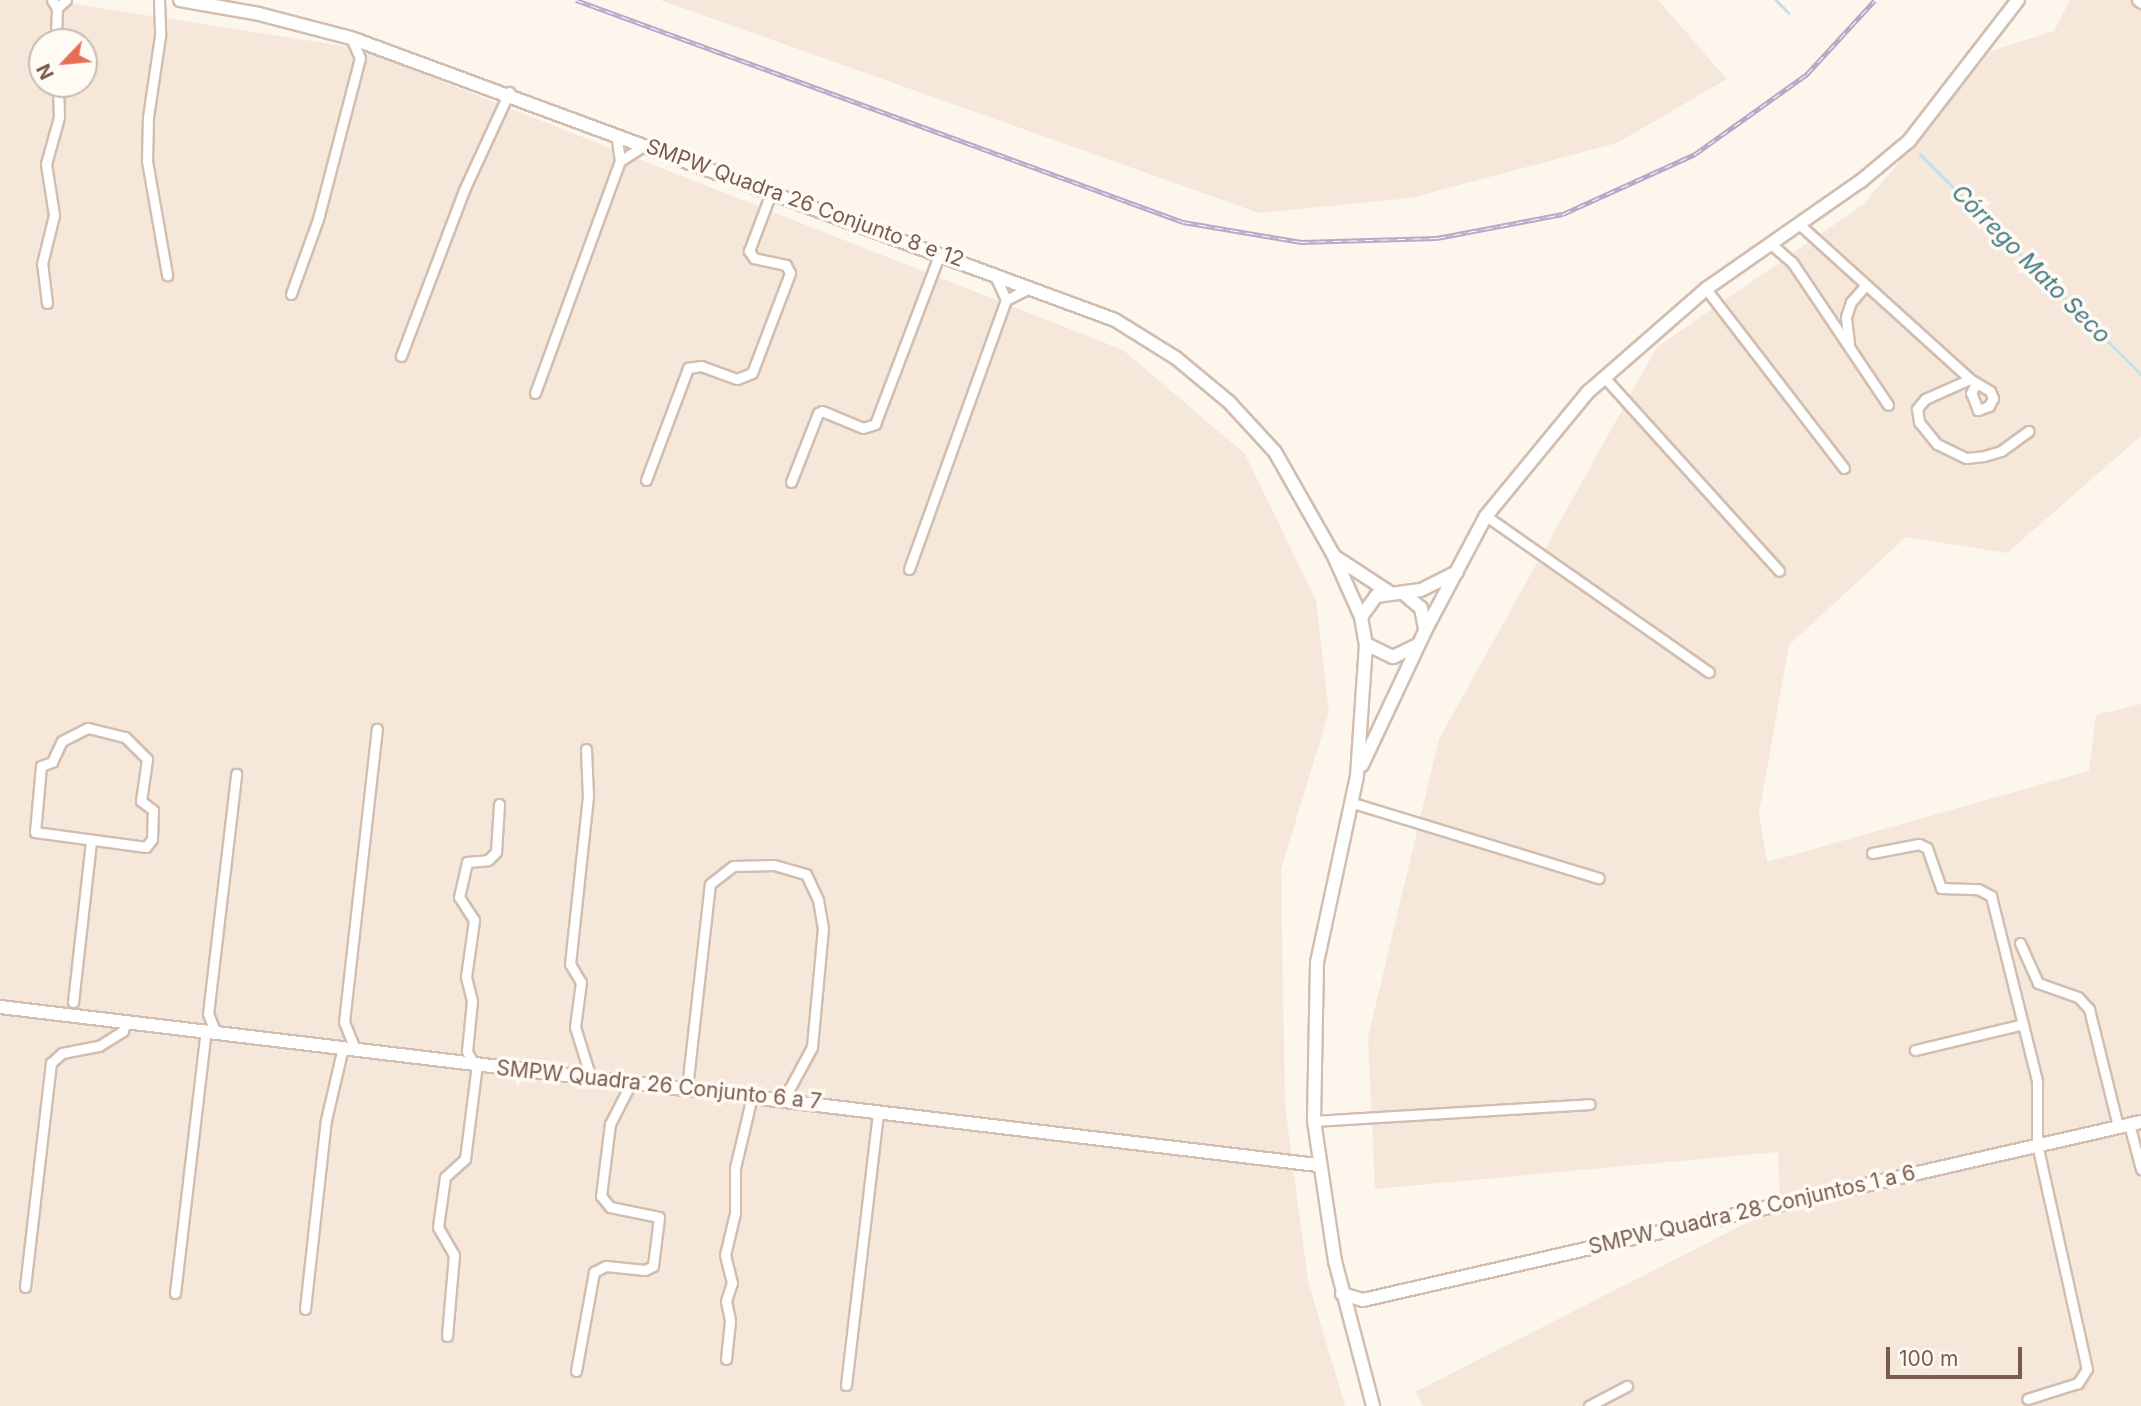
<!DOCTYPE html>
<meta charset="utf-8">
<style>
body{margin:0}
#map{position:relative;width:2141px;height:1406px;overflow:hidden;background:#fdf6ec;font-family:Inter,sans-serif}
div>[style]{position:absolute}
.residential>*{inset:0;background:#f5e8da}
.stream>*{height:2.5px;margin:-1.25px;padding:0 1.25px;transform-origin:1.25px;border-radius:1.25px;background:#bfe3e8}
.roads{filter:drop-shadow(2px 0 #d1beb0) drop-shadow(-2px 0 #d1beb0) drop-shadow(0 2px #d1beb0) drop-shadow(0 -2px #d1beb0)}
.street>*{height:9px;margin:-4.5px;padding:0 4.5px;transform-origin:4.5px;border-radius:4.5px;background:#fff}
.secondary>*{height:12px;margin:-6px;padding:0 6px;transform-origin:6px;border-radius:6px;background:#fff}
.rail>*{height:5px;margin-top:-2.5px;transform-origin:0;background:repeating-linear-gradient(90deg,#fffaf3 0 8px,#b9a8c9 0 16px);box-sizing:border-box;border-block:2px solid #b9a8c9}
span{translate:-50% -50%;white-space:nowrap;text-align:center;line-height:1.15;-webkit-text-stroke:7px #fffaf3;paint-order:stroke}
.street-label{font-size:21px;color:#7a5c4d}
.water-label{font-size:23px;color:#437c86;font-style:italic}
.north{position:absolute;left:28px;top:28px;width:70px;height:70px;box-sizing:border-box;background:#fffaf3;border:2px solid #cabbb1;border-radius:50%;rotate:244deg;font-size:19px;font-weight:700;line-height:28px;text-align:center;color:#7a5c4d}
.north::after{content:'';display:block;margin:auto;width:24px;height:32px;background:#e76f51;clip-path:polygon(50% 0,100% 100%,50% 72%,0 100%)}
.scale{position:absolute;left:1886px;top:1347px;width:136px;height:32px;box-sizing:border-box;border:4px solid #7a5c4d;border-top:0;padding-left:9px;font-size:21px;line-height:24px;white-space:nowrap;color:#7a5c4d;-webkit-text-stroke:5px #fffaf3;paint-order:stroke}
</style>
<div id="map">
<div class="residential">
<div style="clip-path:polygon(evenodd,0 0,48px 0,357px 48px,1123px 350px,1245px 454px,1316px 600px,1329px 712px,1281px 869px,1285px 1104px,1308px 1281px,1345px 1406px,0 1406px,0 0,42px 42px,84px 42px,84px 84px,42px 84px,42px 42px)"></div>
<div style="clip-path:polygon(660px 0,1658px 0,1727px 79px,1617px 143px,1411px 198px,1259px 213px)"></div>
<div style="clip-path:polygon(2070px 0,2141px 0,2141px 436px,2007px 553px,1906px 537px,1789px 645px,1759px 813px,1767px 862px,2089px 771px,2096px 715px,2141px 704px,2141px 1406px,1423px 1406px,1415px 1392px,1780px 1206px,1778px 1152px,1375px 1189px,1368px 1037px,1439px 739px,1657px 347px,1864px 204px,1991px 51px,2054px 31px)"></div>
</div>
<div class="stream">
<div style="left:1776px;top:0;width:18px;rotate:45deg"></div>
<div style="left:1920px;top:154px;width:312px;rotate:44.9deg"></div>
</div>
<div class="roads">
<div class="street">
<div style="left:52px;top:0;width:9px;rotate:58deg"></div>
<div style="left:57px;top:8px;width:34px;rotate:92deg"></div>
<div style="left:159px;top:0;width:36px;rotate:88deg"></div>
<div style="left:160px;top:36px;width:82px;rotate:98.4deg"></div>
<div style="left:148px;top:117px;width:44px;rotate:91.3deg"></div>
<div style="left:147px;top:161px;width:116px;rotate:80deg"></div>
<div style="left:2137px;top:0;width:5px;rotate:37deg"></div>
<div style="left:57px;top:8px;width:12px;rotate:-42deg"></div>
<div style="left:620px;top:161px;width:30px;rotate:-33deg"></div>
<div style="left:1799px;top:224px;width:231px;rotate:42.2deg"></div>
<div style="left:1970px;top:379px;width:23px;rotate:31deg"></div>
<div style="left:1990px;top:391px;width:8px;rotate:67deg"></div>
<div style="left:1993px;top:398px;width:9px;rotate:117deg"></div>
<div style="left:1989px;top:406px;width:12px;rotate:160deg"></div>
<div style="left:1978px;top:410px;width:18px;rotate:-112deg"></div>
<div style="left:1971px;top:393px;width:11px;rotate:-63deg"></div>
<div style="left:1771px;top:244px;width:28px;rotate:41deg"></div>
<div style="left:1792px;top:262px;width:172px;rotate:56.1deg"></div>
<div style="left:995px;top:276px;width:26px;rotate:65deg"></div>
<div style="left:1706px;top:289px;width:226px;rotate:52.4deg"></div>
<div style="left:291px;top:294px;width:80px;rotate:-70.2deg"></div>
<div style="left:318px;top:219px;width:166px;rotate:-75.4deg"></div>
<div style="left:360px;top:58px;width:22px;rotate:-114deg"></div>
<div style="left:47px;top:303px;width:39px;rotate:-97deg"></div>
<div style="left:42px;top:264px;width:50px;rotate:-76.2deg"></div>
<div style="left:54px;top:215px;width:52px;rotate:-98.9deg"></div>
<div style="left:46px;top:164px;width:49px;rotate:-74.5deg"></div>
<div style="left:59px;top:117px;width:33px;rotate:-92deg"></div>
<div style="left:1849px;top:343px;width:26px;rotate:-97deg"></div>
<div style="left:1846px;top:317px;width:16px;rotate:-72deg"></div>
<div style="left:1851px;top:302px;width:23px;rotate:-49deg"></div>
<div style="left:401px;top:356px;width:178px;rotate:-69.2deg"></div>
<div style="left:464px;top:190px;width:108px;rotate:-65.3deg"></div>
<div style="left:1604px;top:377px;width:261px;rotate:47.9deg"></div>
<div style="left:1970px;top:379px;width:49px;rotate:156deg"></div>
<div style="left:1925px;top:399px;width:13px;rotate:129deg"></div>
<div style="left:1917px;top:409px;width:13px;rotate:81deg"></div>
<div style="left:1919px;top:422px;width:28px;rotate:51deg"></div>
<div style="left:1937px;top:444px;width:32px;rotate:26deg"></div>
<div style="left:1966px;top:458px;width:18px;rotate:-6deg"></div>
<div style="left:1984px;top:456px;width:18px;rotate:-16deg"></div>
<div style="left:2001px;top:451px;width:34px;rotate:-36deg"></div>
<div style="left:535px;top:393px;width:247px;rotate:-69.9deg"></div>
<div style="left:620px;top:161px;width:27px;rotate:-98deg"></div>
<div style="left:646px;top:480px;width:120px;rotate:-69.4deg"></div>
<div style="left:688px;top:368px;width:13px;rotate:-9deg"></div>
<div style="left:701px;top:366px;width:38px;rotate:20deg"></div>
<div style="left:737px;top:379px;width:16px;rotate:-22deg"></div>
<div style="left:752px;top:373px;width:107px;rotate:-69.2deg"></div>
<div style="left:790px;top:273px;width:9px;rotate:-117deg"></div>
<div style="left:786px;top:265px;width:33px;rotate:-168deg"></div>
<div style="left:754px;top:258px;width:9px;rotate:-126deg"></div>
<div style="left:749px;top:251px;width:65px;rotate:-69.3deg"></div>
<div style="left:791px;top:482px;width:74px;rotate:-68.6deg"></div>
<div style="left:818px;top:413px;width:4px;rotate:-27deg"></div>
<div style="left:822px;top:411px;width:44px;rotate:22.5deg"></div>
<div style="left:863px;top:428px;width:13px;rotate:-18deg"></div>
<div style="left:875px;top:424px;width:183px;rotate:-69.2deg"></div>
<div style="left:1486px;top:516px;width:272px;rotate:35deg"></div>
<div style="left:909px;top:569px;width:286px;rotate:-70.2deg"></div>
<div style="left:1006px;top:300px;width:27px;rotate:-27deg"></div>
<div style="left:88px;top:728px;width:38px;rotate:14deg"></div>
<div style="left:125px;top:737px;width:31px;rotate:45deg"></div>
<div style="left:147px;top:759px;width:42px;rotate:98.1deg"></div>
<div style="left:141px;top:801px;width:15px;rotate:37deg"></div>
<div style="left:153px;top:810px;width:29px;rotate:92deg"></div>
<div style="left:152px;top:839px;width:10px;rotate:127deg"></div>
<div style="left:146px;top:847px;width:112px;rotate:-172.3deg"></div>
<div style="left:35px;top:832px;width:66px;rotate:-84.8deg"></div>
<div style="left:41px;top:766px;width:12px;rotate:-20deg"></div>
<div style="left:52px;top:762px;width:23px;rotate:-65deg"></div>
<div style="left:62px;top:741px;width:29px;rotate:-27deg"></div>
<div style="left:586px;top:749px;width:47px;rotate:87.6deg"></div>
<div style="left:588px;top:796px;width:169px;rotate:96.1deg"></div>
<div style="left:570px;top:964px;width:21px;rotate:59deg"></div>
<div style="left:581px;top:982px;width:45px;rotate:97.6deg"></div>
<div style="left:575px;top:1027px;width:53px;rotate:72.6deg"></div>
<div style="left:1350px;top:802px;width:260px;rotate:17deg"></div>
<div style="left:1872px;top:853px;width:48px;rotate:-10.8deg"></div>
<div style="left:1919px;top:844px;width:9px;rotate:27deg"></div>
<div style="left:1927px;top:848px;width:42px;rotate:70.7deg"></div>
<div style="left:1941px;top:888px;width:37px;rotate:2deg"></div>
<div style="left:1978px;top:889px;width:15px;rotate:28deg"></div>
<div style="left:1991px;top:896px;width:191px;rotate:76deg"></div>
<div style="left:2037px;top:1081px;width:63px;rotate:90deg"></div>
<div style="left:2037px;top:1144px;width:230px;rotate:77.5deg"></div>
<div style="left:2087px;top:1369px;width:17px;rotate:123deg"></div>
<div style="left:2078px;top:1383px;width:53px;rotate:162.6deg"></div>
<div style="left:2020px;top:943px;width:44px;rotate:65.8deg"></div>
<div style="left:2038px;top:983px;width:42px;rotate:19.3deg"></div>
<div style="left:2078px;top:997px;width:16px;rotate:47deg"></div>
<div style="left:2089px;top:1009px;width:121px;rotate:76.1deg"></div>
<div style="left:73px;top:1002px;width:162px;rotate:-83.6deg"></div>
<div style="left:215px;top:1031px;width:18px;rotate:-112deg"></div>
<div style="left:208px;top:1014px;width:242px;rotate:-83.3deg"></div>
<div style="left:355px;top:1049px;width:29px;rotate:-112deg"></div>
<div style="left:344px;top:1022px;width:295px;rotate:-83.6deg"></div>
<div style="left:1915px;top:1050px;width:111px;rotate:-13.5deg"></div>
<div style="left:473px;top:1063px;width:13px;rotate:-117deg"></div>
<div style="left:467px;top:1051px;width:50px;rotate:-84.3deg"></div>
<div style="left:472px;top:1001px;width:25px;rotate:-104deg"></div>
<div style="left:466px;top:977px;width:58px;rotate:-82deg"></div>
<div style="left:474px;top:920px;width:27px;rotate:-123deg"></div>
<div style="left:459px;top:897px;width:36px;rotate:-77deg"></div>
<div style="left:467px;top:862px;width:21px;rotate:-5deg"></div>
<div style="left:488px;top:860px;width:11px;rotate:-45deg"></div>
<div style="left:496px;top:852px;width:48px;rotate:-86.4deg"></div>
<div style="left:687px;top:1088px;width:205px;rotate:-83.6deg"></div>
<div style="left:710px;top:884px;width:29px;rotate:-38deg"></div>
<div style="left:733px;top:866px;width:41px;rotate:-1.4deg"></div>
<div style="left:774px;top:865px;width:33px;rotate:16deg"></div>
<div style="left:806px;top:874px;width:29px;rotate:65deg"></div>
<div style="left:818px;top:900px;width:28px;rotate:80deg"></div>
<div style="left:823px;top:928px;width:120px;rotate:95.3deg"></div>
<div style="left:812px;top:1047px;width:59px;rotate:118.3deg"></div>
<div style="left:1314px;top:1121px;width:276px;rotate:-3.5deg"></div>
<div style="left:2129px;top:1124px;width:47px;rotate:75.1deg"></div>
<div style="left:25px;top:1287px;width:226px;rotate:-83.4deg"></div>
<div style="left:51px;top:1063px;width:15px;rotate:-42deg"></div>
<div style="left:62px;top:1053px;width:38px;rotate:-11deg"></div>
<div style="left:99px;top:1046px;width:28px;rotate:-32deg"></div>
<div style="left:123px;top:1031px;width:9px;rotate:-77deg"></div>
<div style="left:175px;top:1293px;width:265px;rotate:-83.3deg"></div>
<div style="left:305px;top:1309px;width:190px;rotate:-83.7deg"></div>
<div style="left:326px;top:1120px;width:75px;rotate:-76.9deg"></div>
<div style="left:447px;top:1336px;width:81px;rotate:-85.1deg"></div>
<div style="left:454px;top:1255px;width:32px;rotate:-120deg"></div>
<div style="left:438px;top:1227px;width:50px;rotate:-82deg"></div>
<div style="left:445px;top:1177px;width:27px;rotate:-42deg"></div>
<div style="left:465px;top:1159px;width:96px;rotate:-82.8deg"></div>
<div style="left:726px;top:1359px;width:39px;rotate:-84deg"></div>
<div style="left:730px;top:1320px;width:19px;rotate:-102deg"></div>
<div style="left:726px;top:1301px;width:19px;rotate:-72deg"></div>
<div style="left:732px;top:1283px;width:29px;rotate:-104deg"></div>
<div style="left:725px;top:1255px;width:43px;rotate:-76.6deg"></div>
<div style="left:735px;top:1213px;width:45px;rotate:-90deg"></div>
<div style="left:735px;top:1168px;width:74px;rotate:-76.7deg"></div>
<div style="left:576px;top:1371px;width:101px;rotate:-79.7deg"></div>
<div style="left:594px;top:1272px;width:13px;rotate:-27deg"></div>
<div style="left:606px;top:1266px;width:39px;rotate:6deg"></div>
<div style="left:645px;top:1270px;width:9px;rotate:-27deg"></div>
<div style="left:653px;top:1266px;width:49px;rotate:-83deg"></div>
<div style="left:659px;top:1217px;width:50px;rotate:-168.5deg"></div>
<div style="left:610px;top:1207px;width:14px;rotate:-129deg"></div>
<div style="left:601px;top:1196px;width:73px;rotate:-82.9deg"></div>
<div style="left:610px;top:1124px;width:46px;rotate:-62.9deg"></div>
<div style="left:846px;top:1385px;width:276px;rotate:-83.3deg"></div>
<div style="left:1589px;top:1406px;width:43px;rotate:-27.8deg"></div>
</div>
<div class="secondary">
<div style="left:180px;top:0;width:80px;rotate:10deg"></div>
<div style="left:259px;top:14px;width:95px;rotate:14.6deg"></div>
<div style="left:351px;top:38px;width:814px;rotate:20.26deg"></div>
<div style="left:1115px;top:320px;width:72px;rotate:31.9deg"></div>
<div style="left:1176px;top:358px;width:69px;rotate:39.7deg"></div>
<div style="left:1229px;top:402px;width:68px;rotate:47.4deg"></div>
<div style="left:1275px;top:452px;width:117px;rotate:60.4deg"></div>
<div style="left:1333px;top:554px;width:69px;rotate:66deg"></div>
<div style="left:1361px;top:617px;width:27px;rotate:80deg"></div>
<div style="left:1366px;top:644px;width:132px;rotate:93.9deg"></div>
<div style="left:1357px;top:776px;width:191px;rotate:102.1deg"></div>
<div style="left:1317px;top:963px;width:158px;rotate:91.1deg"></div>
<div style="left:1314px;top:1121px;width:142px;rotate:81.5deg"></div>
<div style="left:1335px;top:1261px;width:150px;rotate:75.3deg"></div>
<div style="left:1337px;top:558px;width:62px;rotate:33.2deg"></div>
<div style="left:1403px;top:593px;width:23px;rotate:40deg"></div>
<div style="left:1421px;top:608px;width:21px;rotate:79deg"></div>
<div style="left:1361px;top:617px;width:26px;rotate:-54deg"></div>
<div style="left:1376px;top:596px;width:45px;rotate:-7.6deg"></div>
<div style="left:1421px;top:590px;width:40px;rotate:-26.6deg"></div>
<div style="left:1366px;top:644px;width:30px;rotate:26deg"></div>
<div style="left:1393px;top:657px;width:28px;rotate:-26deg"></div>
<div style="left:1362px;top:765px;width:148px;rotate:-64.8deg"></div>
<div style="left:1425px;top:631px;width:130px;rotate:-62.1deg"></div>
<div style="left:1486px;top:516px;width:161px;rotate:-50.6deg"></div>
<div style="left:1588px;top:392px;width:157px;rotate:-41.1deg"></div>
<div style="left:1706px;top:289px;width:189px;rotate:-34.9deg"></div>
<div style="left:1861px;top:181px;width:62px;rotate:-39.8deg"></div>
<div style="left:1909px;top:141px;width:178px;rotate:-52.3deg"></div>
<div style="left:0;top:1007px;width:1327px;rotate:6.84deg"></div>
<div style="left:1342px;top:1294px;width:22px;rotate:16deg"></div>
<div style="left:1363px;top:1300px;width:798px;rotate:-12.89deg"></div>
</div>
</div>
<div class="rail">
<div style="left:576px;top:0;width:646px;rotate:20.09deg"></div>
<div style="left:1183px;top:222px;width:120px;rotate:9.6deg"></div>
<div style="left:1301px;top:242px;width:136px;rotate:-1.7deg"></div>
<div style="left:1437px;top:238px;width:128px;rotate:-10.8deg"></div>
<div style="left:1563px;top:214px;width:145px;rotate:-24.4deg"></div>
<div style="left:1695px;top:154px;width:138px;rotate:-35.5deg"></div>
<div style="left:1807px;top:74px;width:100px;rotate:-47.4deg"></div>
</div>
<div class="street-label">
<span style="left:805px;top:203px;rotate:20deg">SMPW Quadra 26 Conjunto 8 e 12</span>
<span style="left:659px;top:1085px;rotate:6deg">SMPW Quadra 26 Conjunto 6 a 7</span>
<span style="left:1752px;top:1210px;rotate:-13deg">SMPW Quadra 28 Conjuntos 1 a 6</span>
</div>
<div class="water-label">
<span style="left:2031px;top:264px;rotate:45deg">Córrego Mato Seco</span>
</div>
<div class="north">N</div>
<div class="scale">100 m</div>
</div>
